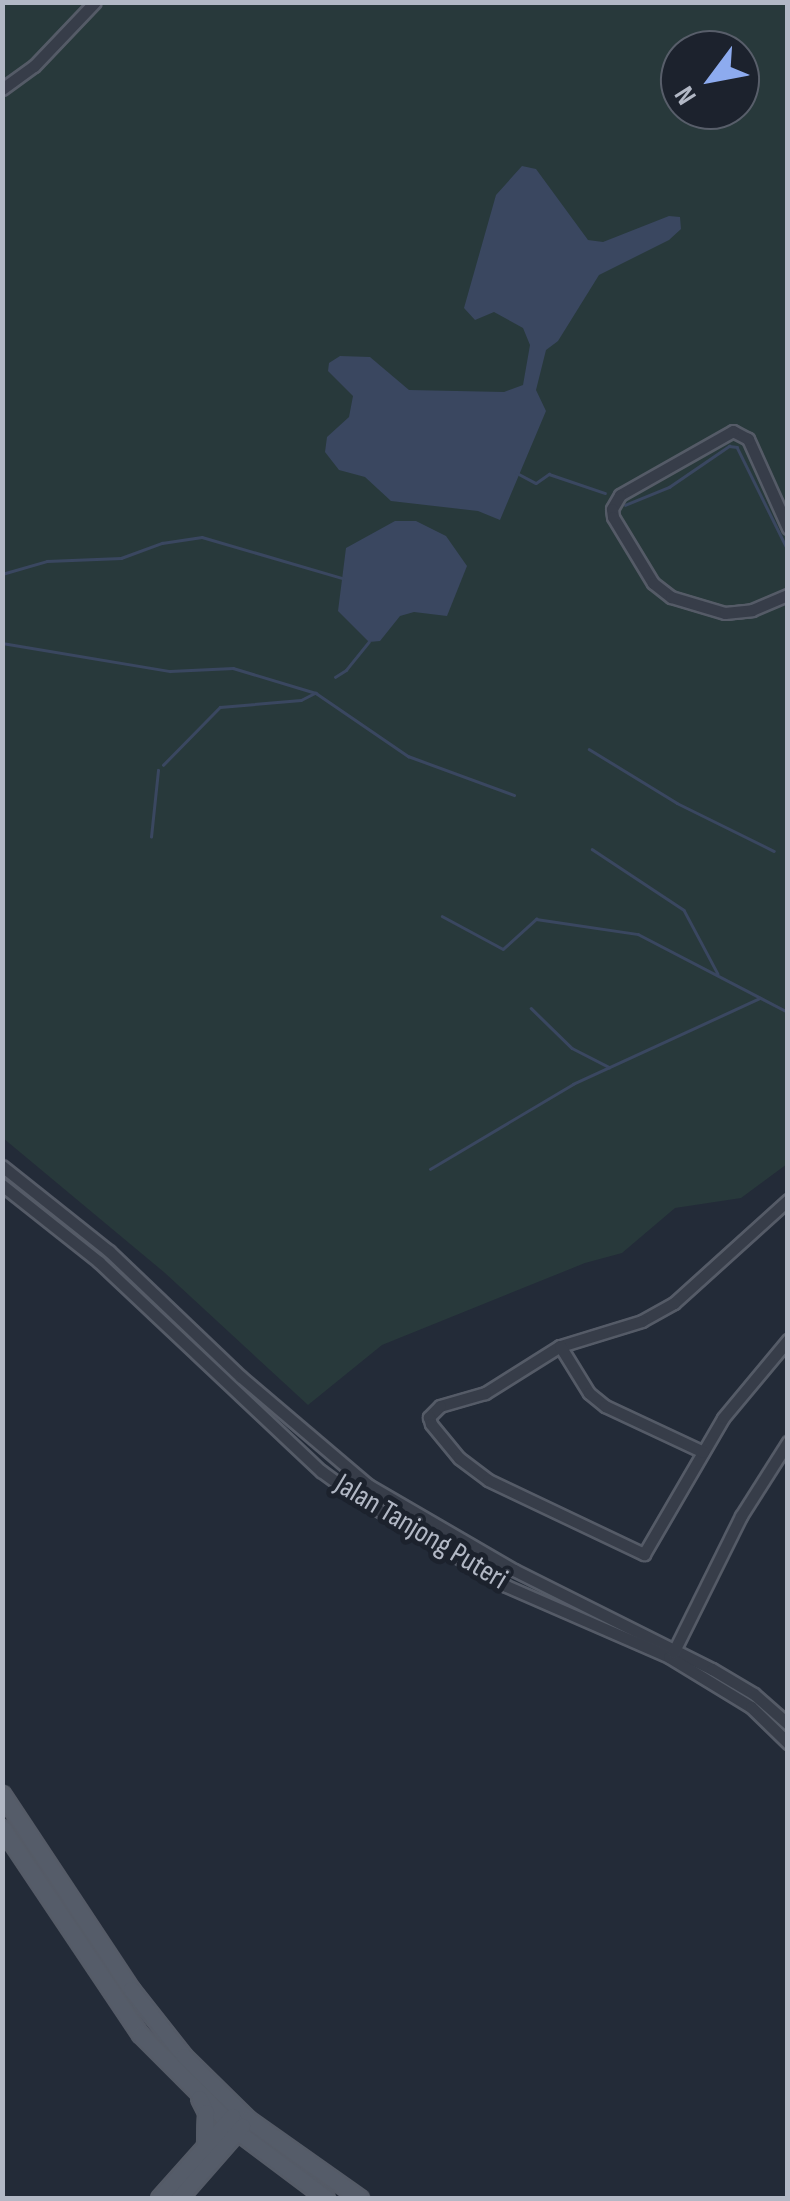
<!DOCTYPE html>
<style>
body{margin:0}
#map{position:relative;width:790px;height:2201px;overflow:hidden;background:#232b38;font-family:"Sofia Sans Condensed",sans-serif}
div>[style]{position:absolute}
.green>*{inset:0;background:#28393b}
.water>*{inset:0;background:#3a4760}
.stream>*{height:2.5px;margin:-1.25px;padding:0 1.25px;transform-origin:1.25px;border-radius:1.25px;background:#3a4760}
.roads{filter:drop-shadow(2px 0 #555b67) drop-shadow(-2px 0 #555b67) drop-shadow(0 2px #555b67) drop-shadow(0 -2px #555b67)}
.minor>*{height:11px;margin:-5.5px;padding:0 5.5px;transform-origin:5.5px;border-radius:5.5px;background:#373d49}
.major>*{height:15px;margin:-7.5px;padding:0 7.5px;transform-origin:7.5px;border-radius:7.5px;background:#555c69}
span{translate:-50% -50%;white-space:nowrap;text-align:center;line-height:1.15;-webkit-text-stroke:10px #1c222d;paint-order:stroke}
.street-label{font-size:30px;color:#b2b8c5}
.frame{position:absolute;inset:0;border:5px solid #b2b8c5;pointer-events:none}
.north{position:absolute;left:660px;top:30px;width:100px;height:100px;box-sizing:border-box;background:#1c222d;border:2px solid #585e6a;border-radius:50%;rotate:238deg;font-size:28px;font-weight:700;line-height:40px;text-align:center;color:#b2b8c5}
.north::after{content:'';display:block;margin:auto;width:35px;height:45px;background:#8dabef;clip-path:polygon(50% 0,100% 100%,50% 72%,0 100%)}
</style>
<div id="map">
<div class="green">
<div style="clip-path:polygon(evenodd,2px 3px,787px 3px,787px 1164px,741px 1198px,675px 1208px,622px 1253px,585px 1263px,382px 1345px,308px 1405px,165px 1273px,3px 1138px,2px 3px,680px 50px,740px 50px,740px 110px,680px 110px,680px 50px)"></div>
</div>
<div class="water">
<div style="clip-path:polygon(522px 166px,536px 169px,588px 240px,603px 242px,669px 216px,680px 217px,681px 229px,669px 240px,599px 275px,558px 341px,546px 350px,536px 390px,546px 411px,500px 520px,478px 511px,391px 501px,365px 477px,339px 470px,325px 452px,327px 437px,349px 417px,353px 396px,328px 371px,329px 363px,340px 356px,370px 357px,409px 390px,504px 392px,523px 385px,530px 345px,523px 328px,494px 312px,475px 320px,464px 308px,496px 195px)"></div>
<div style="clip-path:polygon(395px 521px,416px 521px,446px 536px,467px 566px,447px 616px,414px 612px,400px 616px,380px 641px,369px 642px,338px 611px,346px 548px)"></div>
</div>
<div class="stream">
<div style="left:517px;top:473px;width:21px;rotate:28deg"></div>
<div style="left:536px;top:483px;width:16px;rotate:-35deg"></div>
<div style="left:549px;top:474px;width:59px;rotate:18.7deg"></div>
<div style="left:625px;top:505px;width:48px;rotate:-22.2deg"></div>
<div style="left:669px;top:487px;width:73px;rotate:-34.3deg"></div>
<div style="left:729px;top:446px;width:8px;rotate:7deg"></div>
<div style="left:737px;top:447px;width:115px;rotate:63.7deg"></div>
<div style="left:2px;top:574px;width:47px;rotate:-16.1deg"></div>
<div style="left:47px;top:561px;width:74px;rotate:-2.3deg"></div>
<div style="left:121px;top:558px;width:44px;rotate:-20.1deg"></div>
<div style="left:162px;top:543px;width:40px;rotate:-8.5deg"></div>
<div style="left:202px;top:537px;width:146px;rotate:16.3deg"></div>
<div style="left:2px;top:643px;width:170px;rotate:9.5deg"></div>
<div style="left:170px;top:671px;width:63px;rotate:-2.7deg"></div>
<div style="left:233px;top:668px;width:87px;rotate:16.8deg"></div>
<div style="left:316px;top:693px;width:112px;rotate:34.4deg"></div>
<div style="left:408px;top:756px;width:113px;rotate:20.2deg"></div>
<div style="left:335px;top:677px;width:13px;rotate:-32deg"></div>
<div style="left:346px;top:670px;width:36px;rotate:-51deg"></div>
<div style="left:589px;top:749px;width:103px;rotate:31.5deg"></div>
<div style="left:677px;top:803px;width:108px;rotate:26.3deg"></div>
<div style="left:163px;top:765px;width:81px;rotate:-45.5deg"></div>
<div style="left:220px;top:707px;width:81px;rotate:-4.9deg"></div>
<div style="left:301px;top:700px;width:16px;rotate:-27deg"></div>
<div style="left:151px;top:837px;width:67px;rotate:-84deg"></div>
<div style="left:592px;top:849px;width:110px;rotate:33.5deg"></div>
<div style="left:684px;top:910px;width:72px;rotate:62deg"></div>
<div style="left:442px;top:916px;width:69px;rotate:28.4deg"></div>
<div style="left:503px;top:949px;width:45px;rotate:-42.3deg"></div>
<div style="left:536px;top:919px;width:103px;rotate:8.4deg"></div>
<div style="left:638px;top:934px;width:169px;rotate:27.5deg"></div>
<div style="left:531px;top:1008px;width:57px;rotate:44.3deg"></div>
<div style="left:572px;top:1048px;width:42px;rotate:27.2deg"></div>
<div style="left:430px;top:1169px;width:166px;rotate:-30.7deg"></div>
<div style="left:573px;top:1084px;width:206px;rotate:-24.7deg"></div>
</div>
<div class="roads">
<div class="minor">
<div style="left:2px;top:89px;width:39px;rotate:-36deg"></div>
<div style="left:34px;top:66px;width:88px;rotate:-46.4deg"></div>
<div style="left:788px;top:528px;width:98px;rotate:-114.2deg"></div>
<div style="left:748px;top:439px;width:17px;rotate:-152deg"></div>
<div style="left:733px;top:431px;width:130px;rotate:150.5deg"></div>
<div style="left:620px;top:495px;width:16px;rotate:120deg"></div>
<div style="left:612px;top:509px;width:8px;rotate:83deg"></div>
<div style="left:613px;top:517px;width:77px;rotate:58.8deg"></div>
<div style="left:653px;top:583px;width:23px;rotate:38deg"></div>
<div style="left:671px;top:597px;width:56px;rotate:16.5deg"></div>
<div style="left:725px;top:613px;width:27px;rotate:-6deg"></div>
<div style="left:752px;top:610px;width:39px;rotate:-23deg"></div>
<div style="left:2px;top:1166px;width:137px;rotate:38.5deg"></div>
<div style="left:109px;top:1251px;width:182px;rotate:43.7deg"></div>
<div style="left:241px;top:1377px;width:167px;rotate:40.4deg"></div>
<div style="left:368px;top:1485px;width:169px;rotate:30.2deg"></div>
<div style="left:514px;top:1570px;width:221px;rotate:26.6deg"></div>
<div style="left:712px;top:1669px;width:49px;rotate:30.8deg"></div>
<div style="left:754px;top:1694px;width:45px;rotate:41.4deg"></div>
<div style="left:2px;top:1185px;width:124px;rotate:38.4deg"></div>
<div style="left:99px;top:1262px;width:305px;rotate:43.3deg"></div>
<div style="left:321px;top:1471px;width:46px;rotate:36.1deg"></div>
<div style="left:358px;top:1498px;width:172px;rotate:30.7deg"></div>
<div style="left:506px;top:1586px;width:178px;rotate:23.5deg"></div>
<div style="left:669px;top:1657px;width:96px;rotate:31.4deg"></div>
<div style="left:751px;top:1707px;width:52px;rotate:44.2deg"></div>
<div style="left:788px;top:1200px;width:154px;rotate:137.9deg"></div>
<div style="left:674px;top:1303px;width:37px;rotate:151deg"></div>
<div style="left:642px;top:1321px;width:86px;rotate:163deg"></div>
<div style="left:560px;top:1346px;width:89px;rotate:147.9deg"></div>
<div style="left:485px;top:1393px;width:47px;rotate:163.9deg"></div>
<div style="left:440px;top:1406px;width:16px;rotate:135deg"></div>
<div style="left:429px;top:1417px;width:7px;rotate:74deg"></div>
<div style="left:431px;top:1424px;width:44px;rotate:50.5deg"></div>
<div style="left:459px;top:1458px;width:36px;rotate:37deg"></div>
<div style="left:488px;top:1480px;width:173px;rotate:25.4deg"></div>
<div style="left:644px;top:1554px;width:157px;rotate:-59.8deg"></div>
<div style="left:723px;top:1418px;width:102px;rotate:-50.2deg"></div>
<div style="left:560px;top:1346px;width:55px;rotate:58.3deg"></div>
<div style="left:589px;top:1393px;width:21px;rotate:39deg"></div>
<div style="left:605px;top:1406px;width:108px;rotate:25.1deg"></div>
<div style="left:673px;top:1653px;width:153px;rotate:-63.6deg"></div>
<div style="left:741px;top:1516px;width:88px;rotate:-57.6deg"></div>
</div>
<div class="major">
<div style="left:2px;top:1794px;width:234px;rotate:56.5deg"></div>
<div style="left:131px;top:1989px;width:85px;rotate:51.7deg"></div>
<div style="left:184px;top:2056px;width:90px;rotate:44.5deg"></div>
<div style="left:248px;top:2119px;width:137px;rotate:35.2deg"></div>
<div style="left:2px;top:1828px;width:248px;rotate:56.2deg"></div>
<div style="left:140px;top:2034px;width:139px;rotate:45deg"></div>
<div style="left:238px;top:2132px;width:110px;rotate:36.9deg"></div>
<div style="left:199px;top:2098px;width:16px;rotate:63deg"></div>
<div style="left:206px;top:2112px;width:35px;rotate:92deg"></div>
<div style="left:159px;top:2198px;width:110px;rotate:-48.3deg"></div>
<div style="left:179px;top:2198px;width:96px;rotate:-48.8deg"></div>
</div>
</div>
<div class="street-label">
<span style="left:421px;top:1532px;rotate:31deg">Jalan Tanjong Puteri</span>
</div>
<div class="frame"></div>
<div class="north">N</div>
</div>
